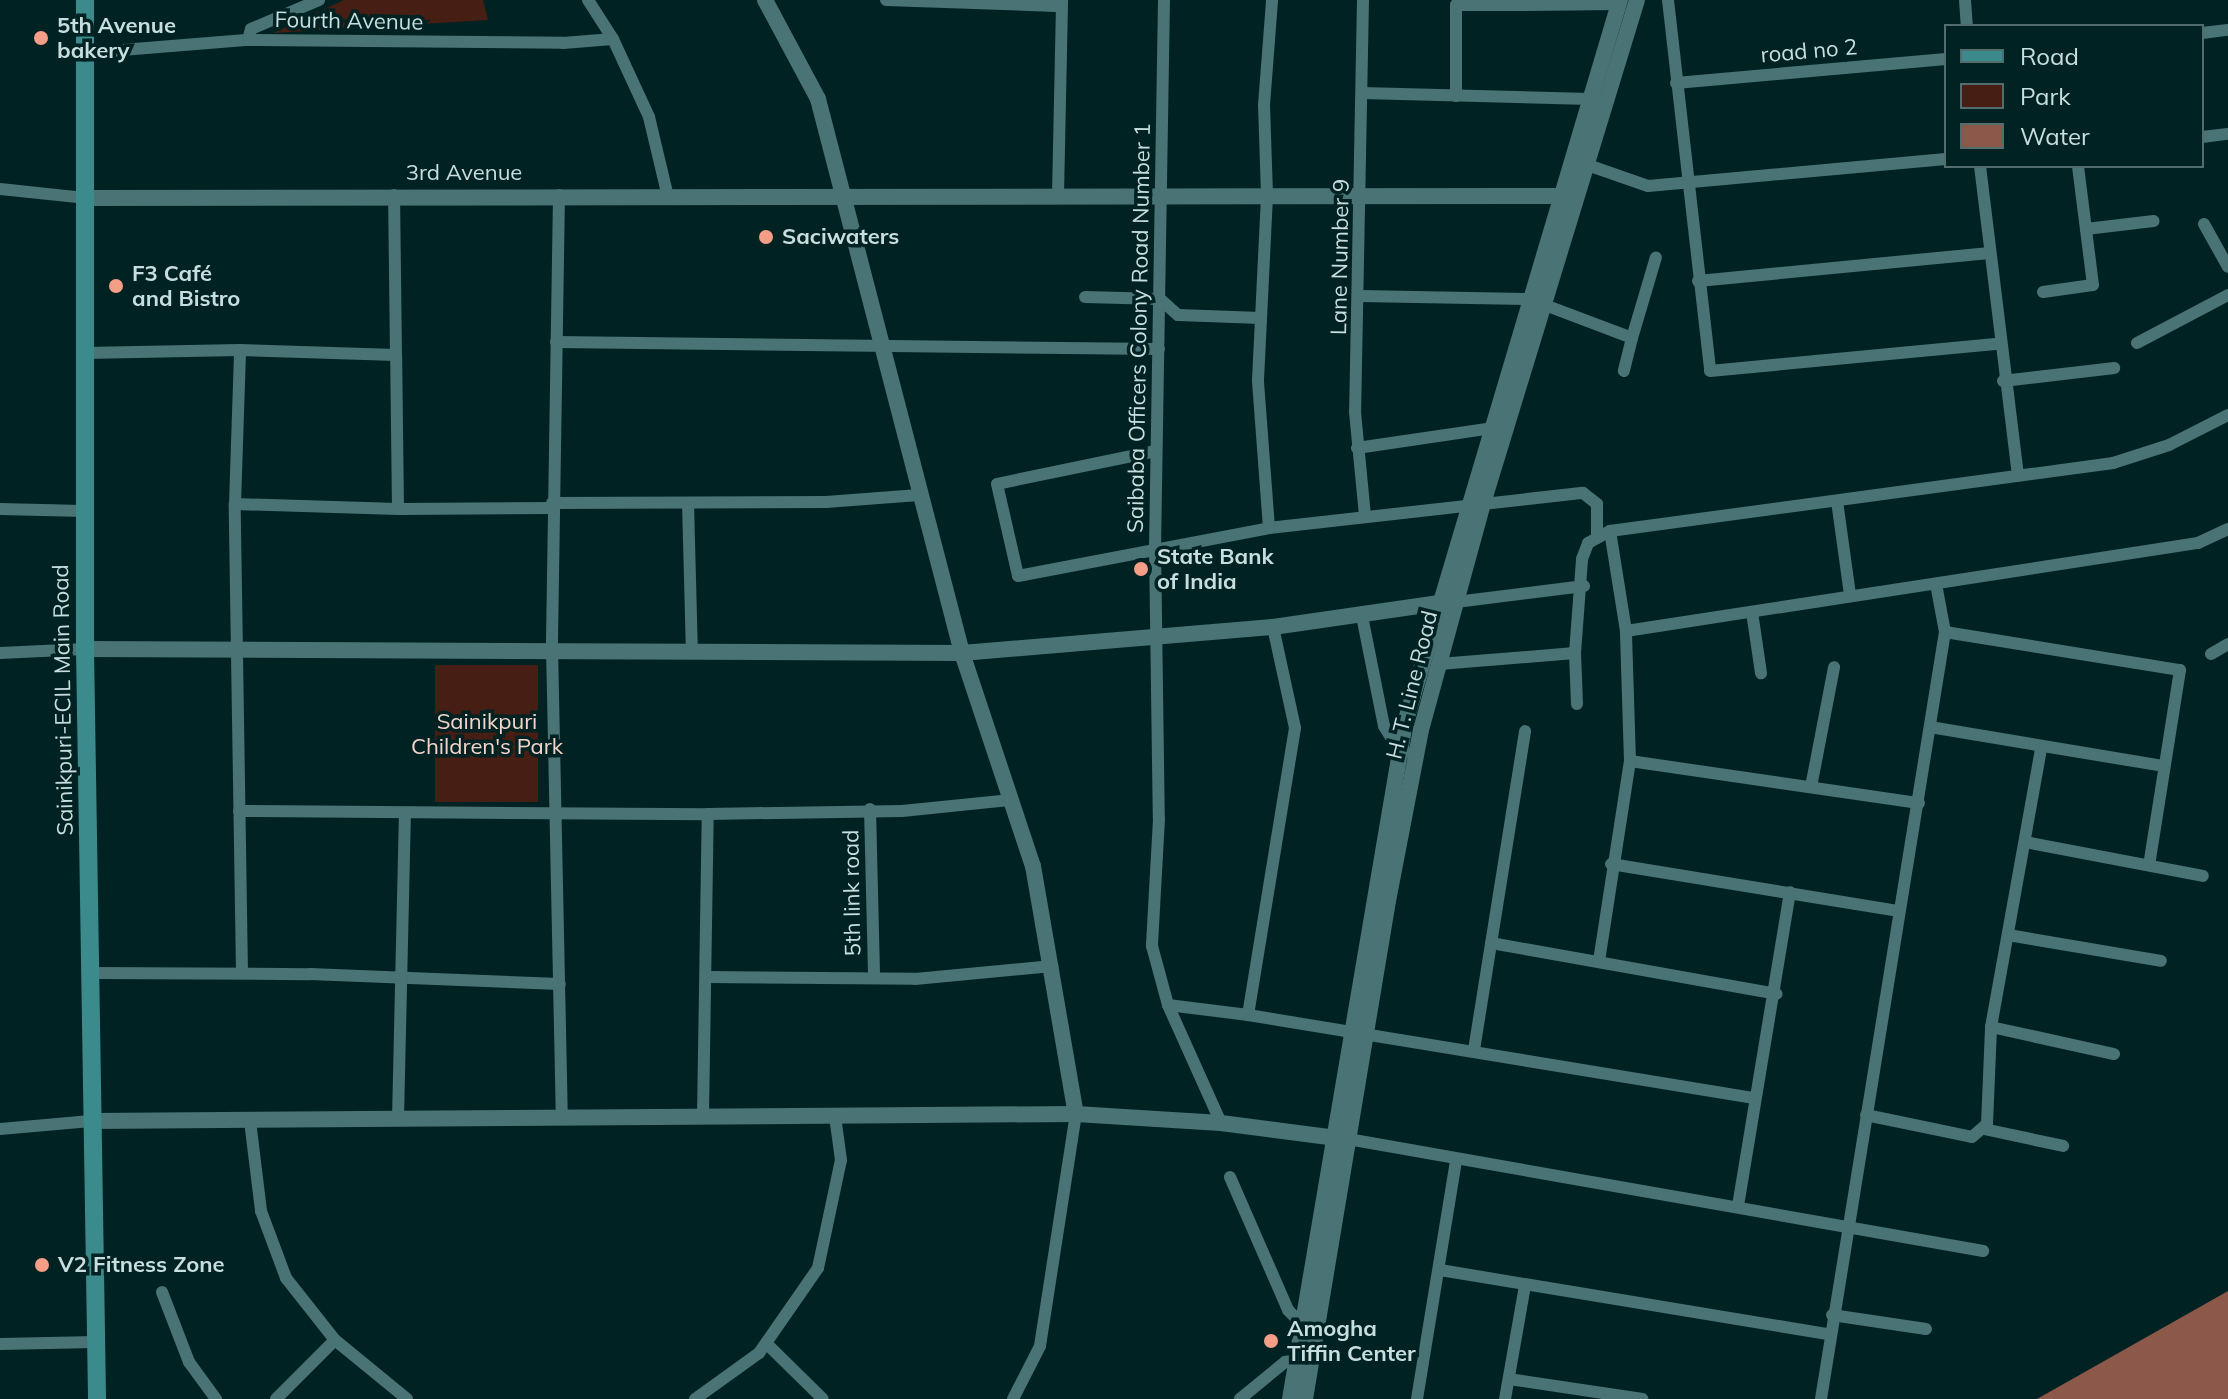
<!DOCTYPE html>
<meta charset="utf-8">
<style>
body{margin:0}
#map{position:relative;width:2228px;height:1399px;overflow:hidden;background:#012223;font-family:Mulish,sans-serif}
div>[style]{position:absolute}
.green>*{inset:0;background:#471e13;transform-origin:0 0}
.water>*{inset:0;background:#8c584a}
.minor>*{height:12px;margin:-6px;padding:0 6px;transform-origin:6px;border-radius:6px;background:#497374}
.tertiary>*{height:16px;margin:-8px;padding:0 8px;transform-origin:8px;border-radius:8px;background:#497374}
.secondary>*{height:18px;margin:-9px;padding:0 9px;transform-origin:9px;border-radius:9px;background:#3b8a8c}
.dots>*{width:22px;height:22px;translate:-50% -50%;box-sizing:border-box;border:4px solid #012223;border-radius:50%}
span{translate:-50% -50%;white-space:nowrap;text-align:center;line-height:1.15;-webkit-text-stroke:7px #012223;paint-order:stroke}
.street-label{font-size:22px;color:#c8dede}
.poi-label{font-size:22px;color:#c8dede;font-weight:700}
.left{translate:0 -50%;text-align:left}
.park-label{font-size:22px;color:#f6d4ca}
.legend{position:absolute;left:1944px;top:24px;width:260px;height:144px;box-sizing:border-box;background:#012223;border:2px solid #516d6e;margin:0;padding:10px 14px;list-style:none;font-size:24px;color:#c8dede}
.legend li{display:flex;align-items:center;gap:16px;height:40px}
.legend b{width:40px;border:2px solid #516d6e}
</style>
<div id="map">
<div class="green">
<div style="clip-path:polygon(344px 0,483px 0,488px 20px,273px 33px)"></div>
<div style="left:435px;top:665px;width:103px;height:137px"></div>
</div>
<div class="water">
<div style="clip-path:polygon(2228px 1291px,2228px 1399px,2037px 1399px)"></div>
</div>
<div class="minor">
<div style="left:588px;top:0;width:46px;rotate:57.3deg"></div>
<div style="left:613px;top:39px;width:86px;rotate:65.2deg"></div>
<div style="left:649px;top:117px;width:82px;rotate:76.6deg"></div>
<div style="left:886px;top:0;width:176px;rotate:2deg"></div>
<div style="left:1164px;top:0;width:546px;rotate:90.94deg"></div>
<div style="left:1155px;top:546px;width:273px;rotate:89.2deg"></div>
<div style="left:1159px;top:819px;width:127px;rotate:93.2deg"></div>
<div style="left:1152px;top:946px;width:61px;rotate:74.8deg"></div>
<div style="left:1168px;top:1005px;width:129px;rotate:65.8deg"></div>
<div style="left:1363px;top:0;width:412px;rotate:91.1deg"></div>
<div style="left:1355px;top:412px;width:103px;rotate:84.5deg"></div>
<div style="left:1668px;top:0;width:373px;rotate:83.5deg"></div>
<div style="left:1710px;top:371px;width:289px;rotate:-5.4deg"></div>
<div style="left:1965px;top:0;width:26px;rotate:86deg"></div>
<div style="left:1518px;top:5px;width:101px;rotate:-0.6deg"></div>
<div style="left:2202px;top:33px;width:26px;rotate:-7deg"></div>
<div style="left:248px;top:40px;width:11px;rotate:-75deg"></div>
<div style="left:251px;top:29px;width:74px;rotate:-23.1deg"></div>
<div style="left:85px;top:53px;width:164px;rotate:-4.6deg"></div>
<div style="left:248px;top:40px;width:315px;rotate:0.5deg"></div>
<div style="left:563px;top:43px;width:50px;rotate:-4.6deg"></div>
<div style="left:1676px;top:83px;width:271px;rotate:-5.1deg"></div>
<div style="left:1362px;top:93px;width:237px;rotate:1.5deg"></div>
<div style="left:1456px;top:96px;width:91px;rotate:-90deg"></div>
<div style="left:1456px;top:5px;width:62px"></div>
<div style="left:1518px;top:5px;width:5px;rotate:-90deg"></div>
<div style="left:2202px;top:137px;width:26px;rotate:-7deg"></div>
<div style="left:1579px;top:162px;width:73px;rotate:19.2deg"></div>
<div style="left:1648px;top:186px;width:299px;rotate:-5.2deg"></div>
<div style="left:1980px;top:166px;width:312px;rotate:83deg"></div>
<div style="left:0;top:189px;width:85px;rotate:6deg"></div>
<div style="left:559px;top:195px;width:452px;rotate:90.9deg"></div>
<div style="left:552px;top:647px;width:468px;rotate:88.8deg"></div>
<div style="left:1058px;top:195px;width:195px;rotate:-88.8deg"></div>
<div style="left:2204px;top:224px;width:49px;rotate:60.8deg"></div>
<div style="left:2086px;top:229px;width:68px;rotate:-6.7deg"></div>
<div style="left:1698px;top:281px;width:293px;rotate:-5.5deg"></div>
<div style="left:2043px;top:292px;width:50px;rotate:-8deg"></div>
<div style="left:2093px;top:285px;width:120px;rotate:-97.2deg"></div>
<div style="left:1359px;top:296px;width:170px;rotate:1deg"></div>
<div style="left:1529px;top:299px;width:110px;rotate:20.7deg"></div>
<div style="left:1632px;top:338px;width:34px;rotate:104deg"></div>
<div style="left:1085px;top:297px;width:75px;rotate:1.5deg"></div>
<div style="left:1160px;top:299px;width:24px;rotate:42deg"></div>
<div style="left:1178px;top:315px;width:83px;rotate:2.1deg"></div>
<div style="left:1632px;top:338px;width:84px;rotate:-73.5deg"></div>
<div style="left:556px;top:342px;width:603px;rotate:0.67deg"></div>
<div style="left:2137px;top:343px;width:103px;rotate:-27.8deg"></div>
<div style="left:85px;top:353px;width:155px;rotate:-1.1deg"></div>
<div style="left:2003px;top:381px;width:112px;rotate:-6.7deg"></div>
<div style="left:1357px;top:448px;width:145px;rotate:-8.4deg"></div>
<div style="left:1156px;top:451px;width:162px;rotate:168.3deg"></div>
<div style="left:997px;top:484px;width:94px;rotate:77.1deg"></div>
<div style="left:1018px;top:576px;width:256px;rotate:-10.8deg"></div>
<div style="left:1269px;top:528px;width:316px;rotate:-6.4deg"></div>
<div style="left:1583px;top:493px;width:18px;rotate:38deg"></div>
<div style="left:1597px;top:504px;width:34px;rotate:90deg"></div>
<div style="left:1837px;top:501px;width:95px;rotate:82.1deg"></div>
<div style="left:552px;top:503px;width:274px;rotate:-0.2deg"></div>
<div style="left:826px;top:502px;width:93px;rotate:-4.3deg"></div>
<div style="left:688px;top:503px;width:148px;rotate:88.5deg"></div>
<div style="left:235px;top:504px;width:163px;rotate:1.8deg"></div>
<div style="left:398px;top:509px;width:154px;rotate:-90.7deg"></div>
<div style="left:0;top:509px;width:84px;rotate:1.4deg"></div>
<div style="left:398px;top:509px;width:156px;rotate:-0.4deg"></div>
<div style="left:1269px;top:528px;width:148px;rotate:-94.3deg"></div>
<div style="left:1258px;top:380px;width:185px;rotate:-87.2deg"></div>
<div style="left:1267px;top:195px;width:90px;rotate:-91.9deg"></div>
<div style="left:1264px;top:105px;width:105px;rotate:-85.6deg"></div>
<div style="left:1456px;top:602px;width:129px;rotate:-7.1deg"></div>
<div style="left:1752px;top:612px;width:62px;rotate:81.6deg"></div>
<div style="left:1362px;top:616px;width:112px;rotate:78.7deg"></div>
<div style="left:1384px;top:726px;width:28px;rotate:58deg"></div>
<div style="left:1399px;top:750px;width:7px;rotate:16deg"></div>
<div style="left:1273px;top:627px;width:103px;rotate:77.7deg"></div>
<div style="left:1295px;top:728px;width:291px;rotate:99.3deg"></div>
<div style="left:1248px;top:1015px;width:513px;rotate:9.32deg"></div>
<div style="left:1626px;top:631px;width:579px;rotate:-8.75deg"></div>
<div style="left:2198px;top:543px;width:33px;rotate:-25deg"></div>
<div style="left:1945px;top:632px;width:238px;rotate:9.2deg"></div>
<div style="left:2180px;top:670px;width:197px;rotate:99deg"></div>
<div style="left:0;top:653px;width:85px;rotate:-2.7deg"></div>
<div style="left:2211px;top:654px;width:20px;rotate:-30deg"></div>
<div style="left:1439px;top:664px;width:136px;rotate:-4.6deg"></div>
<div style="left:1577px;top:704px;width:51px;rotate:-92.2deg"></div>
<div style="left:1575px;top:653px;width:94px;rotate:-85.7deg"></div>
<div style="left:1582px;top:559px;width:17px;rotate:-69deg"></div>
<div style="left:1588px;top:543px;width:25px;rotate:-29deg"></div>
<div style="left:1610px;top:531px;width:508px;rotate:-7.7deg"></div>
<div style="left:2113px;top:463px;width:59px;rotate:-17.8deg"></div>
<div style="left:2169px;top:445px;width:66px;rotate:-27deg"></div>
<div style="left:1930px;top:727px;width:236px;rotate:9.5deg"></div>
<div style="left:1630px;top:761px;width:292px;rotate:8.3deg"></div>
<div style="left:1811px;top:787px;width:122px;rotate:-79.1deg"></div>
<div style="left:870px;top:809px;width:168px;rotate:88.6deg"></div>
<div style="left:239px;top:811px;width:469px;rotate:0.4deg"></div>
<div style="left:708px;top:814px;width:194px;rotate:-0.9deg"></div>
<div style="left:902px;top:811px;width:110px;rotate:-5.8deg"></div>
<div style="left:2025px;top:842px;width:181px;rotate:10.8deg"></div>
<div style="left:1611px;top:864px;width:292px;rotate:9.3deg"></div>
<div style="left:2008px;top:935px;width:155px;rotate:9.6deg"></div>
<div style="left:1491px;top:943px;width:290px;rotate:10.1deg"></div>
<div style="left:1599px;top:961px;width:202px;rotate:-81.2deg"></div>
<div style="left:1630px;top:761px;width:130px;rotate:-91.8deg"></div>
<div style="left:1626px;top:631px;width:101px;rotate:-99.1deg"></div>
<div style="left:90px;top:973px;width:220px;rotate:0.3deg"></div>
<div style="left:310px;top:974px;width:250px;rotate:2.3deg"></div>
<div style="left:242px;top:973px;width:469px;rotate:-90.9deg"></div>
<div style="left:235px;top:504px;width:154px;rotate:-88.1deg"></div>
<div style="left:240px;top:350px;width:156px;rotate:1.8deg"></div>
<div style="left:396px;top:355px;width:160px;rotate:-90.7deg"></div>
<div style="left:706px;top:977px;width:209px;rotate:0.5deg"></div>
<div style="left:915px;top:979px;width:138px;rotate:-5.4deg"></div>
<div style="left:1168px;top:1005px;width:81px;rotate:7.1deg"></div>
<div style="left:1991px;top:1027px;width:126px;rotate:12.4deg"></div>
<div style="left:1474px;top:1050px;width:323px;rotate:-80.9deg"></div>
<div style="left:1866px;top:1115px;width:108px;rotate:11.7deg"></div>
<div style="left:1972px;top:1137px;width:20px;rotate:-41deg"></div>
<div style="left:1987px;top:1124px;width:97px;rotate:-87.6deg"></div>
<div style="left:1991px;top:1027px;width:283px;rotate:-79.8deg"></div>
<div style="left:703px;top:1116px;width:302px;rotate:-89.1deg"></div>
<div style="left:398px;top:1119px;width:306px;rotate:-88.7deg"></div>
<div style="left:250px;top:1121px;width:91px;rotate:83deg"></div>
<div style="left:261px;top:1211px;width:72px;rotate:69.5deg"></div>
<div style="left:286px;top:1278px;width:79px;rotate:51.7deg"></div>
<div style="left:335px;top:1340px;width:93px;rotate:39.3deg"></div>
<div style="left:0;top:1129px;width:91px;rotate:-5deg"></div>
<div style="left:1984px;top:1129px;width:81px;rotate:12.1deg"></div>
<div style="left:1348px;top:1139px;width:645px;rotate:10deg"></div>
<div style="left:1230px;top:1177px;width:145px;rotate:66.4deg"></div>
<div style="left:1288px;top:1310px;width:28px;rotate:46deg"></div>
<div style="left:1738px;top:1206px;width:318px;rotate:-80.6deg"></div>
<div style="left:1440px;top:1270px;width:393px;rotate:9.4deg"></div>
<div style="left:162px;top:1292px;width:75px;rotate:68.9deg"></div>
<div style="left:189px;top:1362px;width:46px;rotate:53.9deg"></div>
<div style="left:1832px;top:1315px;width:95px;rotate:8.5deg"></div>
<div style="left:0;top:1344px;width:96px;rotate:-1.2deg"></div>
<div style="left:767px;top:1344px;width:78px;rotate:44.5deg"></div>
<div style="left:1509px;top:1379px;width:135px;rotate:8.5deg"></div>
<div style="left:276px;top:1399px;width:83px;rotate:-45deg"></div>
<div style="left:695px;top:1399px;width:79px;rotate:-35.7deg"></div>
<div style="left:759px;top:1353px;width:103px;rotate:-55.2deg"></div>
<div style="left:818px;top:1268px;width:110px;rotate:-78deg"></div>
<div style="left:841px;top:1160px;width:44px;rotate:-97.8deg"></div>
<div style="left:1013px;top:1399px;width:59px;rotate:-63deg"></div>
<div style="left:1040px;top:1346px;width:235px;rotate:-81.2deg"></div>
<div style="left:1240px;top:1399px;width:58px;rotate:-39.4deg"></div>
<div style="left:1285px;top:1362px;width:18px;rotate:-9deg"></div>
<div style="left:1417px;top:1399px;width:242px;rotate:-80.7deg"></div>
<div style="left:1505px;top:1399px;width:115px;rotate:-80deg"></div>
<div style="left:1821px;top:1399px;width:777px;rotate:-80.82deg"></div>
<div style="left:1945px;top:632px;width:49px;rotate:-100.6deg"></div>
</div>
<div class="tertiary">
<div style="left:765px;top:0;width:112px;rotate:61.8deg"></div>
<div style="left:818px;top:99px;width:572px;rotate:75.43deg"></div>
<div style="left:962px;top:653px;width:225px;rotate:71.6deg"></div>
<div style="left:1033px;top:866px;width:252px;rotate:80.2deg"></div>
<div style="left:85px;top:198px;width:1475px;rotate:-0.08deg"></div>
<div style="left:1560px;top:196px;width:16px;rotate:18deg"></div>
<div style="left:85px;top:649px;width:877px;rotate:0.26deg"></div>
<div style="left:962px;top:653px;width:312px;rotate:-4.8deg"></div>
<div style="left:1273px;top:627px;width:175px;rotate:-8.2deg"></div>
<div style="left:91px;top:1121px;width:985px;rotate:-0.41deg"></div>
<div style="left:1076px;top:1114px;width:145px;rotate:3.6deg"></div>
<div style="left:1221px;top:1123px;width:124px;rotate:7.4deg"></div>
<div style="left:1290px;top:1399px;width:686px;rotate:-80.35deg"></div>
<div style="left:1405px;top:723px;width:754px;rotate:-73.44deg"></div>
<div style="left:1305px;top:1399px;width:505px;rotate:-80.54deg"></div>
<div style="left:1388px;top:901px;width:174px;rotate:-79.1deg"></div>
<div style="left:1421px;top:730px;width:238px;rotate:-74.7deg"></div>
<div style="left:1484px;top:500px;width:523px;rotate:-72.99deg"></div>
</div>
<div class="secondary">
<div style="left:85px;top:0;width:649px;rotate:90deg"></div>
<div style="left:85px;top:649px;width:750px;rotate:89.08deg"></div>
</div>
<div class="dots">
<div style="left:41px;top:38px;background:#f49e87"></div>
<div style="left:766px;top:237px;background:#f49e87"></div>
<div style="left:116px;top:286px;background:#f49e87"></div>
<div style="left:1141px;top:569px;background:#f49e87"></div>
<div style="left:42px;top:1265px;background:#f49e87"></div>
<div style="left:1271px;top:1341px;background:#f49e87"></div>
</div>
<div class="street-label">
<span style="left:349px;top:21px;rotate:1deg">Fourth Avenue</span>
<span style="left:1809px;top:51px;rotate:-5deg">road no 2</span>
<span style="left:464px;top:173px">3rd Avenue</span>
<span style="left:1340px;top:257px;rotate:-89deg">Lane Number 9</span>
<span style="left:1139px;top:328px;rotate:-89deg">Saibaba Officers Colony Road Number 1</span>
<span style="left:1412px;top:685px;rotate:-76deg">H. T. Line Road</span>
<span style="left:63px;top:700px;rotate:-91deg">Sainikpuri-ECIL Main Road</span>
<span style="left:852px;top:893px;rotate:-91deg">5th link road</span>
</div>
<div class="poi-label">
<span class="left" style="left:57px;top:38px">5th Avenue<br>bakery</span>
<span class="left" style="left:782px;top:237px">Saciwaters</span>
<span class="left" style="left:132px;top:286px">F3 Café<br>and Bistro</span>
<span class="left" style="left:1157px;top:569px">State Bank<br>of India</span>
<span class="left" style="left:58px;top:1265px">V2 Fitness Zone</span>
<span class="left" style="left:1287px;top:1341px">Amogha<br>Tiffin Center</span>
</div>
<div class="park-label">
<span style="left:487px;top:734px">Sainikpuri<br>Children's Park</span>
</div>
<ul class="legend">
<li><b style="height:10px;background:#3b8a8c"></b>Road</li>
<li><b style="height:22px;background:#471e13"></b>Park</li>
<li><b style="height:22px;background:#8c584a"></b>Water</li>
</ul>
</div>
